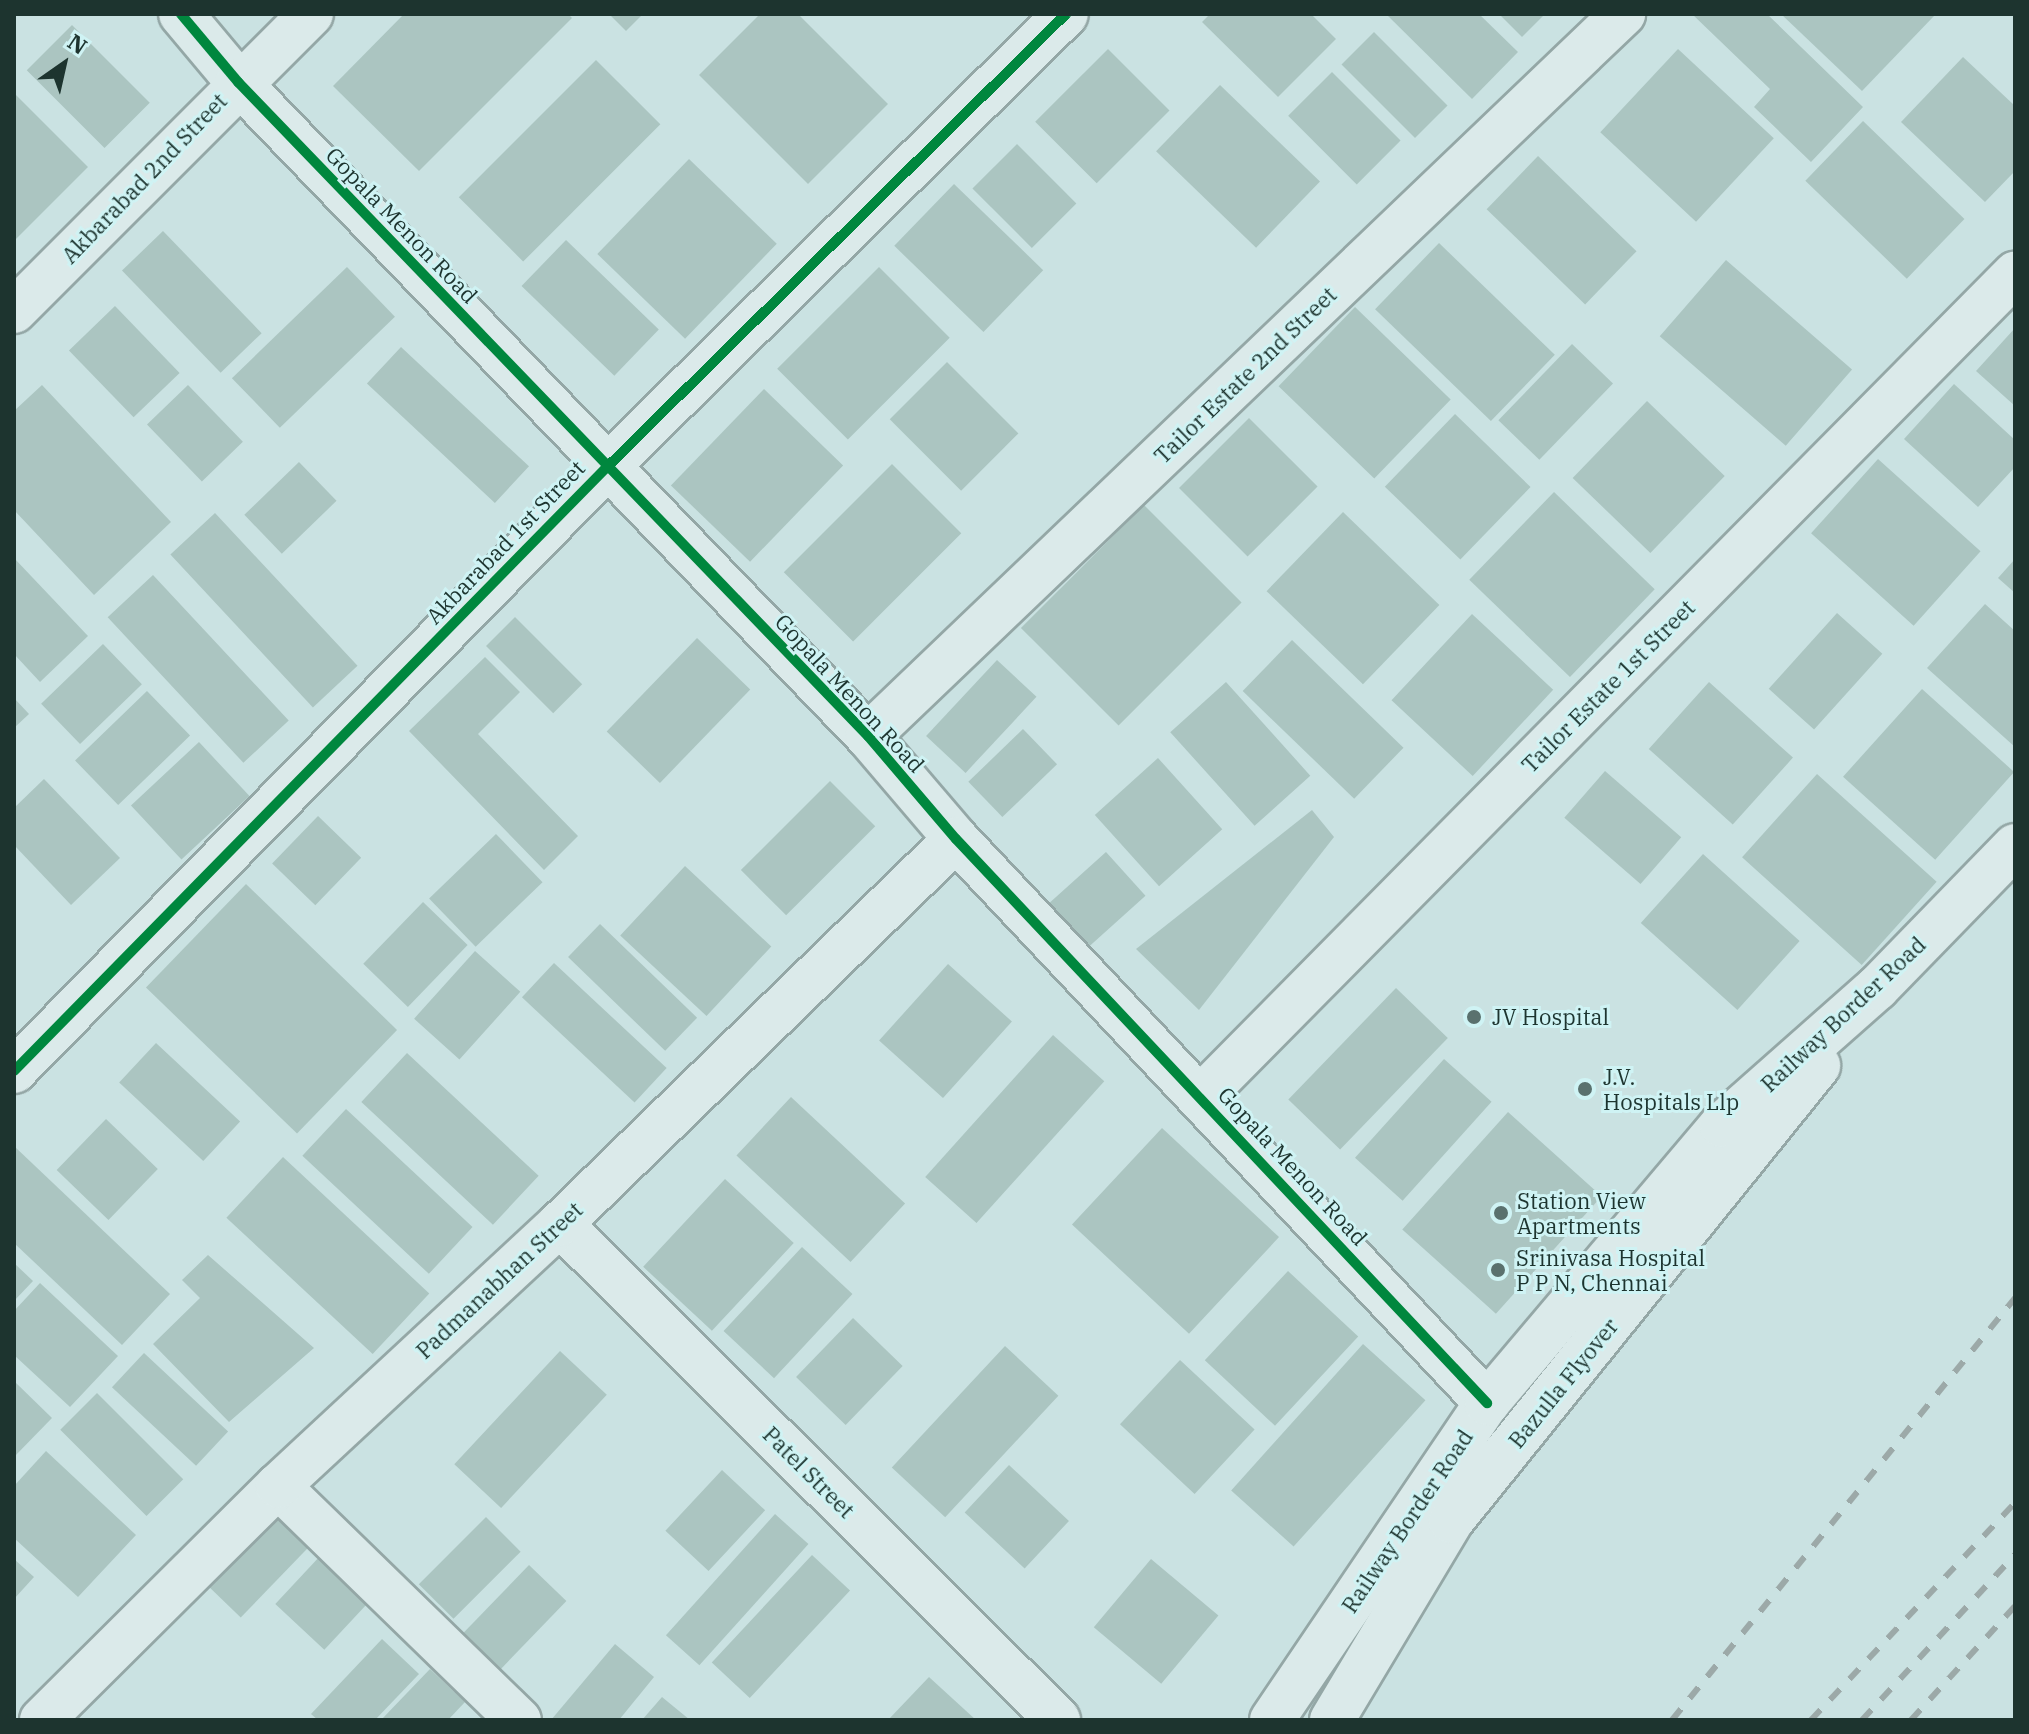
<!DOCTYPE html>
<style>
body{margin:0}
#map{position:relative;width:2029px;height:1734px;overflow:hidden;background:#cae2e2;font-family:"IBM Plex Serif",serif}
div>[style]{position:absolute}
.building>*{inset:0;background:#abc5c1;transform-origin:0 0}
.roads{filter:drop-shadow(2px 0 #94a7a6) drop-shadow(-2px 0 #94a7a6) drop-shadow(0 2px #94a7a6) drop-shadow(0 -2px #94a7a6)}
.minor>*{height:44px;margin:-22px;padding:0 22px;transform-origin:22px;border-radius:22px;background:#dbeaea}
.rail>*{height:6px;margin-top:-3px;transform-origin:0;background:repeating-linear-gradient(90deg,#9ca9a8 0 14px,transparent 0 28px)}
.cycleway>*{height:10px;margin:-5px;padding:0 5px;transform-origin:5px;border-radius:5px;background:#00873e}
.dots>*{width:22px;height:22px;translate:-50% -50%;box-sizing:border-box;border:4px solid #cff3f4;border-radius:50%}
span{translate:-50% -50%;white-space:nowrap;text-align:center;line-height:1.15;-webkit-text-stroke:6px #cff3f4;paint-order:stroke}
.street-label{font-size:22px;color:#1d342f}
.poi-label{font-size:22px;color:#1d342f}
.left{translate:0 -50%;text-align:left}
.frame{position:absolute;inset:0;border:16px solid #1d342f;pointer-events:none}
.north{position:absolute;left:24px;top:24px;width:80px;height:80px;-webkit-text-stroke:6px #cff3f4;paint-order:stroke;rotate:34deg;font-size:22px;font-weight:700;line-height:32px;text-align:center;color:#1d342f}
.north::after{content:'';display:block;margin:auto;width:28px;height:36px;background:#1d342f;clip-path:polygon(50% 0,100% 100%,50% 72%,0 100%)}
</style>
<div id="map">
<div class="building">
<div style="clip-path:polygon(404px 14px,568px 14px,572px 18px,419px 171px,333px 86px)"></div>
<div style="clip-path:polygon(609px 14px,643px 14px,626px 31px)"></div>
<div style="clip-path:polygon(760px 14px,798px 14px,888px 104px,808px 184px,699px 75px)"></div>
<div style="clip-path:polygon(1210px 14px,1311px 14px,1336px 39px,1278px 97px,1202px 22px)"></div>
<div style="clip-path:polygon(1386px 14px,1479px 14px,1518px 52px,1472px 99px)"></div>
<div style="clip-path:polygon(1499px 14px,1545px 14px,1522px 37px)"></div>
<div style="clip-path:polygon(1692px 14px,1767px 14px,1863px 107px,1811px 162px,1754px 107px,1770px 89px)"></div>
<div style="clip-path:polygon(1781px 14px,1932px 14px,1934px 16px,1862px 91px)"></div>
<div style="left:72px;top:25px;width:110px;height:64px;rotate:45deg"></div>
<div style="left:1374px;top:32px;width:104px;height:46px;rotate:45deg"></div>
<div style="left:1108px;top:49px;width:87px;height:103px;rotate:45deg"></div>
<div style="left:1678px;top:49px;width:131px;height:114px;rotate:43deg"></div>
<div style="clip-path:polygon(1963px 57px,2015px 106px,2015px 171px,1985px 202px,1901px 122px)"></div>
<div style="left:596px;top:60px;width:91px;height:194px;rotate:45deg"></div>
<div style="left:1332px;top:72px;width:97px;height:62px;rotate:45deg"></div>
<div style="left:1220px;top:85px;width:139px;height:92px;rotate:44deg"></div>
<div style="clip-path:polygon(14px 93px,88px 167px,14px 241px)"></div>
<div style="left:1863px;top:121px;width:141px;height:83px;rotate:44deg"></div>
<div style="left:1017px;top:144px;width:84px;height:63px;rotate:45deg"></div>
<div style="left:1538px;top:156px;width:137px;height:74px;rotate:44deg"></div>
<div style="left:689px;top:159px;width:122px;height:132px;rotate:44deg"></div>
<div style="left:954px;top:184px;width:124px;height:86px;rotate:44deg"></div>
<div style="left:163px;top:231px;width:142px;height:57px;rotate:46deg"></div>
<div style="left:566px;top:240px;width:129px;height:64px;rotate:44deg"></div>
<div style="left:1439px;top:243px;width:161px;height:92px;rotate:44deg"></div>
<div style="left:1726px;top:260px;width:167px;height:101px;rotate:41deg"></div>
<div style="left:347px;top:267px;width:69px;height:160px;rotate:46deg"></div>
<div style="left:879px;top:267px;width:100px;height:144px;rotate:45deg"></div>
<div style="left:115px;top:306px;width:93px;height:64px;rotate:46deg"></div>
<div style="left:1355px;top:307px;width:133px;height:110px;rotate:44deg"></div>
<div style="clip-path:polygon(2015px 328px,2015px 406px,1976px 371px)"></div>
<div style="left:1572px;top:344px;width:57px;height:106px;rotate:44deg"></div>
<div style="left:401px;top:347px;width:175px;height:50px;rotate:43deg"></div>
<div style="left:947px;top:362px;width:101px;height:81px;rotate:45deg"></div>
<div style="clip-path:polygon(1954px 384px,2015px 440px,2015px 467px,1978px 507px,1904px 439px)"></div>
<div style="clip-path:polygon(42px 385px,171px 522px,94px 595px,14px 510px,14px 411px)"></div>
<div style="left:188px;top:385px;width:79px;height:57px;rotate:46deg"></div>
<div style="left:764px;top:389px;width:110px;height:134px;rotate:44deg"></div>
<div style="left:1647px;top:401px;width:108px;height:107px;rotate:44deg"></div>
<div style="left:1455px;top:414px;width:105px;height:101px;rotate:44deg"></div>
<div style="left:1249px;top:418px;width:97px;height:99px;rotate:45deg"></div>
<div style="left:1878px;top:459px;width:138px;height:100px;rotate:42deg"></div>
<div style="left:299px;top:462px;width:54px;height:76px;rotate:46deg"></div>
<div style="left:892px;top:464px;width:98px;height:153px;rotate:45deg"></div>
<div style="left:1554px;top:492px;width:140px;height:122px;rotate:44deg"></div>
<div style="left:1144px;top:505px;width:138px;height:174px;rotate:45deg"></div>
<div style="left:1343px;top:512px;width:134px;height:110px;rotate:44deg"></div>
<div style="left:215px;top:513px;width:209px;height:61px;rotate:47deg"></div>
<div style="clip-path:polygon(14px 558px,88px 636px,40px 682px,14px 654px)"></div>
<div style="clip-path:polygon(2015px 559px,2015px 593px,1998px 578px)"></div>
<div style="left:153px;top:575px;width:199px;height:62px;rotate:47deg"></div>
<div style="clip-path:polygon(1985px 604px,2015px 631px,2015px 747px,1927px 668px)"></div>
<div style="left:1837px;top:613px;width:61px;height:102px;rotate:42deg"></div>
<div style="left:1472px;top:614px;width:111px;height:118px;rotate:43deg"></div>
<div style="left:515px;top:617px;width:95px;height:41px;rotate:45deg"></div>
<div style="left:697px;top:638px;width:74px;height:130px;rotate:44deg"></div>
<div style="left:1292px;top:640px;width:155px;height:71px;rotate:44deg"></div>
<div style="left:103px;top:644px;width:56px;height:86px;rotate:46deg"></div>
<div style="clip-path:polygon(485px 657px,520px 692px,478px 734px,578px 836px,544px 870px,409px 731px)"></div>
<div style="left:997px;top:660px;width:54px;height:104px;rotate:43deg"></div>
<div style="left:1226px;top:682px;width:126px;height:75px;rotate:48deg"></div>
<div style="left:1709px;top:682px;width:113px;height:90px;rotate:42deg"></div>
<div style="left:1922px;top:689px;width:124px;height:118px;rotate:42deg"></div>
<div style="left:147px;top:691px;width:62px;height:100px;rotate:46deg"></div>
<div style="clip-path:polygon(14px 698px,29px 714px,14px 728px)"></div>
<div style="left:1023px;top:729px;width:49px;height:76px;rotate:46deg"></div>
<div style="left:199px;top:742px;width:74px;height:93px;rotate:47deg"></div>
<div style="left:1158px;top:758px;width:96px;height:85px;rotate:48deg"></div>
<div style="left:1605px;top:771px;width:101px;height:62px;rotate:41deg"></div>
<div style="left:1817px;top:774px;width:161px;height:112px;rotate:42deg"></div>
<div style="clip-path:polygon(44px 779px,120px 858px,71px 905px,14px 845px,14px 808px)"></div>
<div style="left:830px;top:781px;width:64px;height:126px;rotate:45deg"></div>
<div style="clip-path:polygon(1312px 810px,1334px 837px,1199px 1010px,1136px 949px)"></div>
<div style="left:318px;top:816px;width:60px;height:66px;rotate:44deg"></div>
<div style="left:496px;top:834px;width:67px;height:93px;rotate:46deg"></div>
<div style="left:1106px;top:852px;width:59px;height:77px;rotate:48deg"></div>
<div style="left:1703px;top:854px;width:130px;height:93px;rotate:42deg"></div>
<div style="left:685px;top:866px;width:118px;height:95px;rotate:43deg"></div>
<div style="left:246px;top:884px;width:210px;height:144px;rotate:44deg"></div>
<div style="left:423px;top:902px;width:62px;height:86px;rotate:44deg"></div>
<div style="left:600px;top:924px;width:135px;height:46px;rotate:44deg"></div>
<div style="left:475px;top:951px;width:61px;height:91px;rotate:42deg"></div>
<div style="left:554px;top:963px;width:154px;height:47px;rotate:43deg"></div>
<div style="left:948px;top:964px;width:86px;height:103px;rotate:42deg"></div>
<div style="left:1396px;top:988px;width:72px;height:155px;rotate:44deg"></div>
<div style="left:1053px;top:1035px;width:69px;height:191px;rotate:42deg"></div>
<div style="left:156px;top:1043px;width:115px;height:54px;rotate:43deg"></div>
<div style="left:407px;top:1053px;width:180px;height:67px;rotate:43deg"></div>
<div style="left:1444px;top:1059px;width:64px;height:133px;rotate:42deg"></div>
<div style="left:791px;top:1097px;width:156px;height:80px;rotate:43deg"></div>
<div style="left:346px;top:1109px;width:173px;height:64px;rotate:43deg"></div>
<div style="left:1508px;top:1112px;width:126px;height:158px;rotate:42deg"></div>
<div style="left:106px;top:1119px;width:72px;height:71px;rotate:44deg"></div>
<div style="left:1162px;top:1128px;width:160px;height:132px;rotate:43deg"></div>
<div style="clip-path:polygon(14px 1146px,170px 1294px,122px 1345px,14px 1243px)"></div>
<div style="left:283px;top:1157px;width:200px;height:83px;rotate:43deg"></div>
<div style="left:725px;top:1179px;width:94px;height:120px;rotate:43deg"></div>
<div style="left:802px;top:1247px;width:69px;height:115px;rotate:43deg"></div>
<div style="clip-path:polygon(208px 1255px,314px 1348px,229px 1422px,153px 1344px,200px 1298px,182px 1280px)"></div>
<div style="clip-path:polygon(14px 1263px,33px 1281px,14px 1301px)"></div>
<div style="left:1288px;top:1271px;width:96px;height:122px;rotate:43deg"></div>
<div style="clip-path:polygon(40px 1283px,118px 1356px,70px 1407px,14px 1355px,14px 1311px)"></div>
<div style="left:853px;top:1318px;width:69px;height:82px;rotate:44deg"></div>
<div style="left:1363px;top:1344px;width:84px;height:197px;rotate:42deg"></div>
<div style="left:1005px;top:1346px;width:73px;height:166px;rotate:43deg"></div>
<div style="left:560px;top:1351px;width:64px;height:155px;rotate:43deg"></div>
<div style="left:144px;top:1353px;width:115px;height:47px;rotate:43deg"></div>
<div style="left:1180px;top:1360px;width:102px;height:88px;rotate:43deg"></div>
<div style="clip-path:polygon(14px 1381px,52px 1418px,14px 1457px)"></div>
<div style="left:97px;top:1393px;width:122px;height:52px;rotate:45deg"></div>
<div style="clip-path:polygon(46px 1451px,136px 1535px,78px 1597px,14px 1538px,14px 1486px)"></div>
<div style="left:1009px;top:1465px;width:82px;height:65px;rotate:43deg"></div>
<div style="left:722px;top:1470px;width:59px;height:83px;rotate:43deg"></div>
<div style="left:282px;top:1510px;width:45px;height:106px;rotate:44deg"></div>
<div style="left:775px;top:1514px;width:45px;height:163px;rotate:42deg"></div>
<div style="left:486px;top:1517px;width:49px;height:95px;rotate:45deg"></div>
<div style="left:321px;top:1555px;width:67px;height:67px;rotate:43deg"></div>
<div style="left:812px;top:1555px;width:52px;height:147px;rotate:43deg"></div>
<div style="clip-path:polygon(14px 1559px,34px 1577px,14px 1599px)"></div>
<div style="left:1151px;top:1559px;width:88px;height:89px;rotate:40deg"></div>
<div style="left:529px;top:1565px;width:52px;height:97px;rotate:44deg"></div>
<div style="clip-path:polygon(382px 1639px,419px 1674px,375px 1720px,318px 1720px,311px 1714px)"></div>
<div style="clip-path:polygon(615px 1644px,654px 1677px,619px 1720px,551px 1720px)"></div>
<div style="clip-path:polygon(430px 1669px,465px 1702px,448px 1720px,381px 1720px)"></div>
<div style="clip-path:polygon(929px 1677px,976px 1720px,888px 1720px)"></div>
<div style="clip-path:polygon(662px 1697px,690px 1720px,642px 1720px)"></div>
</div>
<div class="roads">
<div class="minor">
<div style="left:181px;top:14px;width:89px;rotate:50deg"></div>
<div style="left:238px;top:82px;width:908px;rotate:46.07deg"></div>
<div style="left:868px;top:736px;width:135px;rotate:49.5deg"></div>
<div style="left:956px;top:839px;width:775px;rotate:46.73deg"></div>
<div style="left:14px;top:311px;width:420px;rotate:-45deg"></div>
<div style="left:868px;top:736px;width:1045px;rotate:-43.72deg"></div>
<div style="left:14px;top:1071px;width:845px;rotate:-45.53deg"></div>
<div style="left:606px;top:468px;width:646px;rotate:-44.62deg"></div>
<div style="left:1201px;top:1097px;width:1158px;rotate:-45.32deg"></div>
<div style="left:560px;top:1224px;width:703px;rotate:44.88deg"></div>
<div style="left:278px;top:1486px;width:336px;rotate:44.2deg"></div>
<div style="left:42px;top:1720px;width:332px;rotate:-44.8deg"></div>
<div style="left:278px;top:1486px;width:385px;rotate:-42.9deg"></div>
<div style="left:560px;top:1224px;width:552px;rotate:-44.19deg"></div>
<div style="left:1272px;top:1720px;width:383px;rotate:-55.9deg"></div>
<div style="left:1487px;top:1403px;width:364px;rotate:-49.8deg"></div>
<div style="left:1722px;top:1125px;width:207px;rotate:-41.5deg"></div>
<div style="left:1877px;top:988px;width:198px;rotate:-45.8deg"></div>
<div style="left:1332px;top:1720px;width:232px;rotate:-59.1deg"></div>
<div style="left:1451px;top:1521px;width:585px;rotate:-51.11deg"></div>
</div>
</div>
<div class="rail">
<div style="left:1672px;top:1720px;width:544px;rotate:-50.9deg"></div>
<div style="left:1811px;top:1720px;width:298px;rotate:-46.8deg"></div>
<div style="left:1862px;top:1720px;width:225px;rotate:-47.2deg"></div>
<div style="left:1911px;top:1720px;width:154px;rotate:-47.6deg"></div>
</div>
<div class="cycleway">
<div style="left:181px;top:14px;width:89px;rotate:50deg"></div>
<div style="left:238px;top:82px;width:908px;rotate:46.07deg"></div>
<div style="left:868px;top:736px;width:135px;rotate:49.5deg"></div>
<div style="left:956px;top:839px;width:775px;rotate:46.73deg"></div>
<div style="left:14px;top:1071px;width:845px;rotate:-45.53deg"></div>
<div style="left:606px;top:468px;width:646px;rotate:-44.62deg"></div>
</div>
<div class="dots">
<div style="left:1474px;top:1017px;background:#5a716e"></div>
<div style="left:1585px;top:1089px;background:#5a716e"></div>
<div style="left:1501px;top:1213px;background:#5a716e"></div>
<div style="left:1498px;top:1270px;background:#5a716e"></div>
</div>
<div class="street-label">
<span style="left:144px;top:178px;rotate:-46deg">Akbarabad 2nd Street</span>
<span style="left:402px;top:225px;rotate:46deg">Gopala Menon Road</span>
<span style="left:1245px;top:375px;rotate:-44deg">Tailor Estate 2nd Street</span>
<span style="left:505px;top:542px;rotate:-46deg">Akbarabad 1st Street</span>
<span style="left:1608px;top:686px;rotate:-45deg">Tailor Estate 1st Street</span>
<span style="left:850px;top:693px;rotate:47deg">Gopala Menon Road</span>
<span style="left:1843px;top:1014px;rotate:-43deg">Railway Border Road</span>
<span style="left:1293px;top:1166px;rotate:47deg">Gopala Menon Road</span>
<span style="left:499px;top:1280px;rotate:-43deg">Padmanabhan Street</span>
<span style="left:1563px;top:1383px;rotate:-51deg">Bazulla Flyover</span>
<span style="left:809px;top:1472px;rotate:45deg">Patel Street</span>
<span style="left:1407px;top:1521px;rotate:-56deg">Railway Border Road</span>
</div>
<div class="poi-label">
<span class="left" style="left:1492px;top:1017px">JV Hospital</span>
<span class="left" style="left:1603px;top:1089px">J.V.<br>Hospitals Llp</span>
<span class="left" style="left:1517px;top:1213px">Station View<br>Apartments</span>
<span class="left" style="left:1516px;top:1270px">Srinivasa Hospital<br>P P N, Chennai</span>
</div>
<div class="frame"></div>
<div class="north">N</div>
</div>
